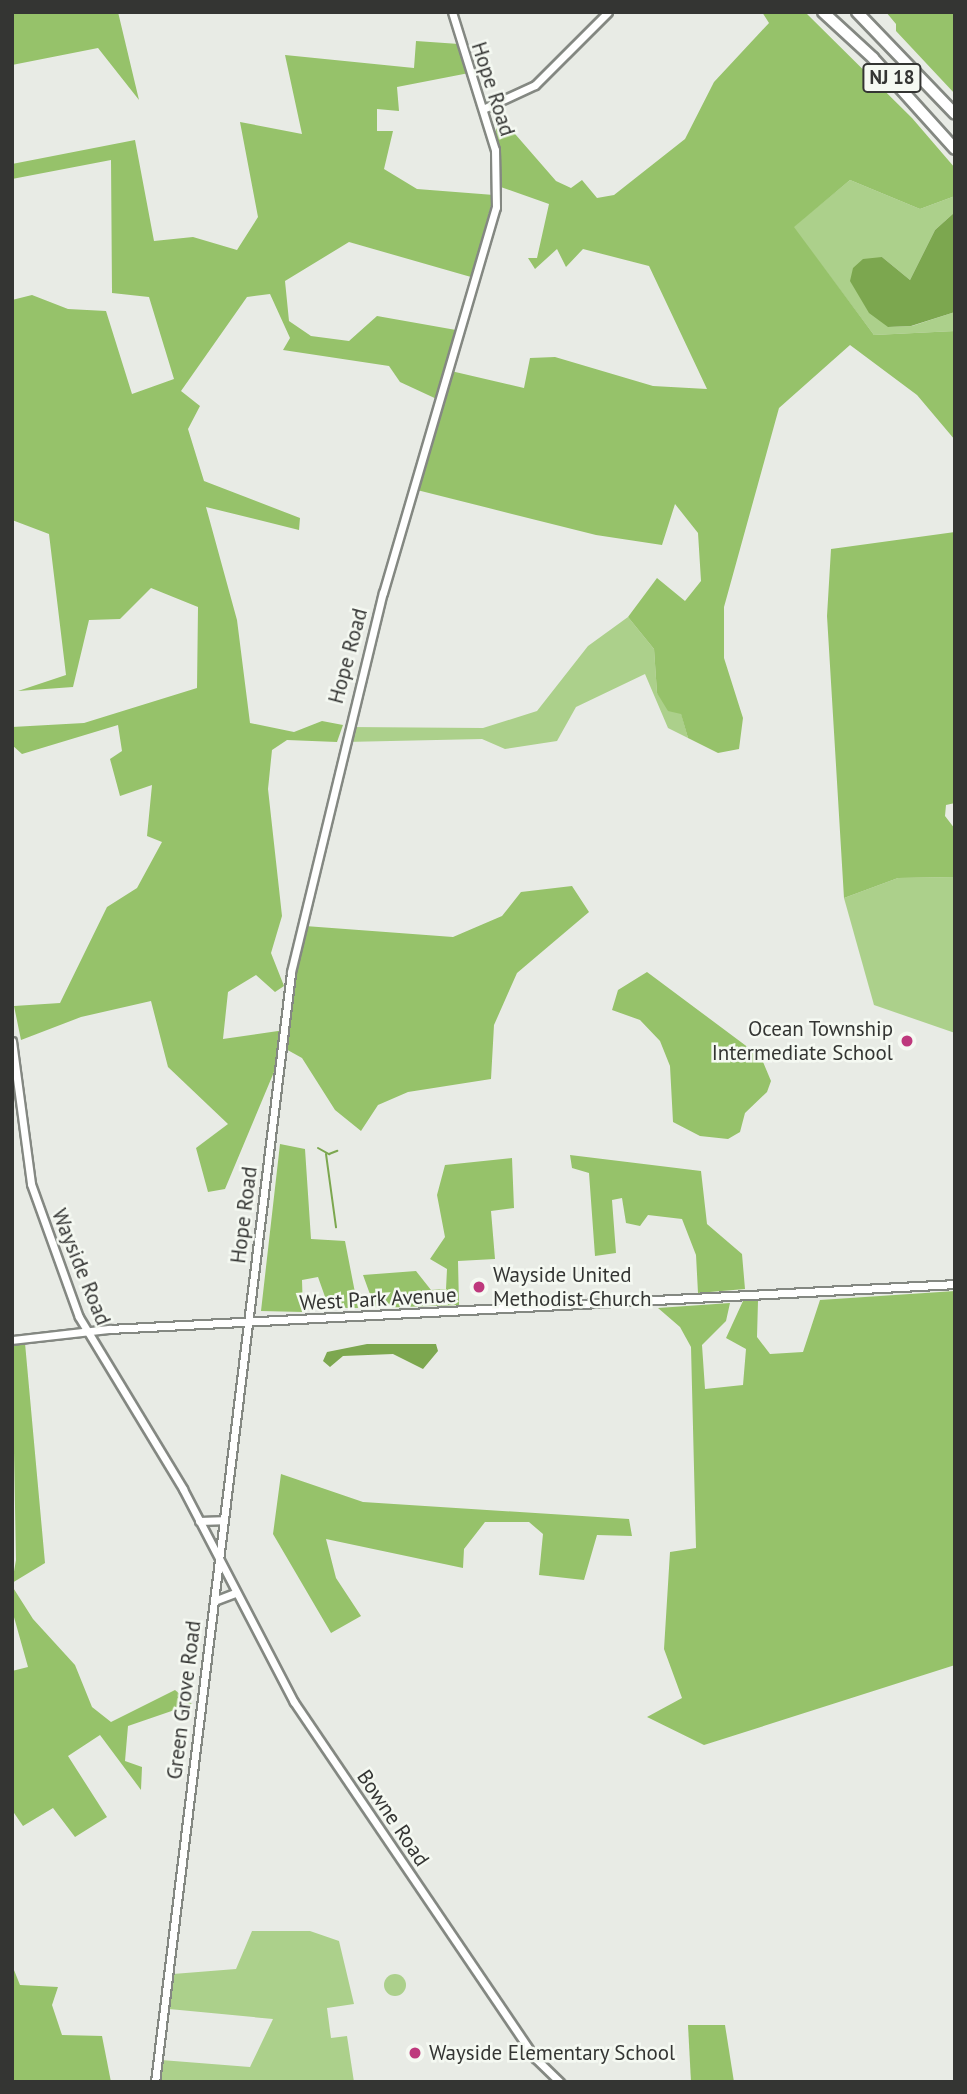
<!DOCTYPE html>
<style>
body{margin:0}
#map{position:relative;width:967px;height:2094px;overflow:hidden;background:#e8ebe5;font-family:"PT Sans",sans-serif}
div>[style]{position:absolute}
.green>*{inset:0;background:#acd08b}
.round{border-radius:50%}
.forest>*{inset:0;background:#96c26a}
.water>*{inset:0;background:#7ca74f}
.stream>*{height:2px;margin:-1px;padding:0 1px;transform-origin:1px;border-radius:1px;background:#7ca74f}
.roads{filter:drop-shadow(2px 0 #848882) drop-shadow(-2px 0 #848882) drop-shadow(0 2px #848882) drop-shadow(0 -2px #848882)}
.tertiary>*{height:7px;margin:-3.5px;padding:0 3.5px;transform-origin:3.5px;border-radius:3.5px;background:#fff}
.motorway>*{height:10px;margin:-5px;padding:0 5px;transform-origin:5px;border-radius:5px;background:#fff}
.dots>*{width:19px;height:19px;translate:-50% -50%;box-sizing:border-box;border:4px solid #f5f9f2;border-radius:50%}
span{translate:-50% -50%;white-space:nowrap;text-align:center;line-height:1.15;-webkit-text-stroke:5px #f5f9f2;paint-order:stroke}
.shield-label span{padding:2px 5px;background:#f5f9f2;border:2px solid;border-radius:5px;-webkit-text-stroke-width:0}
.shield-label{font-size:19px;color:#343533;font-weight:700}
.street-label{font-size:21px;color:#343533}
.poi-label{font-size:21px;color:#343533}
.right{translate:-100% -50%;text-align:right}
.left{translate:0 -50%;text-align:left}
.frame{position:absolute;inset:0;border:14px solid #343533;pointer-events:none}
</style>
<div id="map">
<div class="green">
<div style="clip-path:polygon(850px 180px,920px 209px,955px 196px,955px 212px,935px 230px,910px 280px,882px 257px,888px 327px,912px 326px,955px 312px,955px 331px,874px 335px,793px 227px)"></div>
<div style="clip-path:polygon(628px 617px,654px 649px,657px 693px,681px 713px,688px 738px,668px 728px,645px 674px,576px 707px,557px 741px,505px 749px,482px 739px,345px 742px,350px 727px,483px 728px,537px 711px,588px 646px)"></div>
<div style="clip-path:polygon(955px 877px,955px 1033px,874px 1005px,844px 898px,898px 878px)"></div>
<div style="clip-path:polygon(252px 1931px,310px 1931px,339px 1941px,354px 2004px,327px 2008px,331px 2038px,347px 2036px,354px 2082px,158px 2082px,161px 2060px,250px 2067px,273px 2019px,169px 2009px,173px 1974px,236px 1969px)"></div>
<div class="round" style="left:384px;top:1974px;width:22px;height:22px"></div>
</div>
<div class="forest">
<div style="clip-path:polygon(12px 12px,118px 12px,139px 100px,98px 48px,12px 65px)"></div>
<div style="clip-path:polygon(762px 12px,805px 12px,912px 118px,955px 168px,955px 196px,920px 209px,850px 180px,794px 227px,874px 335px,955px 331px,955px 440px,917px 395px,850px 345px,779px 408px,724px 607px,724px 658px,743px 718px,739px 749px,718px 753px,688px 738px,681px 714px,668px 711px,657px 693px,654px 649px,628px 617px,657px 578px,685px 601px,701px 581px,698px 533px,675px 504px,662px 545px,596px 535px,413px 489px,441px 401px,400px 382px,389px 366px,283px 350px,290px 338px,270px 294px,247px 297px,181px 391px,200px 406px,188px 429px,204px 481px,300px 518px,299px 530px,206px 507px,237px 620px,250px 723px,294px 732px,322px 721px,343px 725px,337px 742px,287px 740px,272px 750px,268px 789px,282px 916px,271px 953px,284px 986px,275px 992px,256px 975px,228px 992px,223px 1039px,285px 1030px,305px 926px,453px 937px,502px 916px,521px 892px,572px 886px,589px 912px,517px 973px,494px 1025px,491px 1079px,408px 1092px,378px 1105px,361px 1131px,335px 1110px,302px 1058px,284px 1048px,225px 1189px,208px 1192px,196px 1148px,228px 1124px,168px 1067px,151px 1001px,81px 1017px,21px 1040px,14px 1006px,60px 1003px,107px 907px,137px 888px,162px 842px,147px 836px,152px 785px,120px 796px,110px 759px,122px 751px,118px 725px,22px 754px,12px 745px,12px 727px,84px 723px,197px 688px,198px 607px,151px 588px,120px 619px,89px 620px,73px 687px,18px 691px,66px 675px,49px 534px,12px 520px,12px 300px,32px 295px,68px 309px,106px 311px,132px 394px,174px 379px,149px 297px,112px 293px,111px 160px,12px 179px,12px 164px,135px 140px,154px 241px,193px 237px,237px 250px,258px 217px,240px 122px,302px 134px,285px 55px,414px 68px,416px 41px,459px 44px,469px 73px,397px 87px,399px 111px,377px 109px,377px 131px,393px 131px,384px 169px,417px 189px,494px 195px,471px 277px,349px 242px,285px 281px,289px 321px,311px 336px,349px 341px,377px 316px,456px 330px,448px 358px,451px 371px,524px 388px,530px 358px,555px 357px,653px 386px,707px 389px,649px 266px,583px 249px,566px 267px,557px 249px,535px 269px,528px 258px,537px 258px,549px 204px,495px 185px,496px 127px,509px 127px,556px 181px,571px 188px,582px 180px,597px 198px,614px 195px,685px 139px,714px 82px,769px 23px)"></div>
<div style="clip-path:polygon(886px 12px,955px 12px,955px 94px,896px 31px,896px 24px)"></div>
<div style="clip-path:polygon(955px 532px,955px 803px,946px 805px,945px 816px,955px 829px,955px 877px,898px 878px,844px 898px,827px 616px,831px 549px)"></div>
<div style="clip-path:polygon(647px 972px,761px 1057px,771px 1081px,767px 1092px,745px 1113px,740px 1132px,728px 1139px,700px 1136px,673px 1122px,670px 1066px,660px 1041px,640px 1020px,612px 1010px,618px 990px)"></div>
<div style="clip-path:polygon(280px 1144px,305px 1149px,311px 1239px,345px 1241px,358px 1308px,329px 1308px,318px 1277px,302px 1280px,303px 1312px,261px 1311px)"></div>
<div style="clip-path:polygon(570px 1155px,701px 1171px,707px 1224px,742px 1254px,745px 1289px,698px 1293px,696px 1255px,682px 1219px,648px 1215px,640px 1226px,626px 1223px,622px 1198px,612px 1200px,616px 1253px,595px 1256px,589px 1173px,572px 1168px)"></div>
<div style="clip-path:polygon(512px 1158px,514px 1208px,491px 1211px,495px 1259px,458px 1261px,459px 1305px,375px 1308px,363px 1275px,416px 1271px,431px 1290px,446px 1289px,447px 1269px,430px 1259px,445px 1237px,437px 1195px,445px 1165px)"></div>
<div style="clip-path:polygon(955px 1291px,955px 1665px,704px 1745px,647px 1717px,682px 1698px,664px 1649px,670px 1552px,696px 1548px,691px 1347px,680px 1327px,658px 1308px,730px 1303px,726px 1321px,702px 1345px,705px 1389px,743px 1385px,746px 1349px,726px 1338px,743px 1301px,758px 1301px,757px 1337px,770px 1354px,803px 1352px,820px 1300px)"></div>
<div style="clip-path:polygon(25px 1343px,45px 1563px,12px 1583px,16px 1560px,12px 1345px)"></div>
<div style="clip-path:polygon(281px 1474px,363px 1502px,629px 1519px,632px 1536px,597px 1535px,584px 1580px,539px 1575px,543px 1534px,529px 1522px,485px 1522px,464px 1549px,463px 1568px,326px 1539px,336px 1578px,361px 1616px,331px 1633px,273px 1534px)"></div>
<div style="clip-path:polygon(12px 1586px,33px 1619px,75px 1665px,92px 1707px,111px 1722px,175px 1690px,192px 1704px,128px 1726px,125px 1761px,142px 1767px,141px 1790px,100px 1735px,68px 1756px,107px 1817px,75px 1837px,53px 1808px,23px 1826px,12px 1810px,12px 1671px,28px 1667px,12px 1610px)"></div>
<div style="clip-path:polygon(12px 1965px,20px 1985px,58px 1987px,52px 2005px,62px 2035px,102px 2036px,111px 2082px,12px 2082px)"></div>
<div style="clip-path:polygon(688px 2025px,725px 2025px,734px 2082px,691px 2082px)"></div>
</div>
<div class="water">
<div style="clip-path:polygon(955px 212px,955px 312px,911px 326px,888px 327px,869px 313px,850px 281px,853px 268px,863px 259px,882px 257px,910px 280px,935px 230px)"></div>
<div style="clip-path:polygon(367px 1344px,436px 1344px,438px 1351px,423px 1369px,393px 1354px,343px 1356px,330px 1367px,323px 1361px,327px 1352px)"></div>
</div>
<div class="stream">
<div style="left:318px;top:1148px;width:13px;rotate:29deg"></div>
<div style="left:329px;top:1154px;width:9px;rotate:-21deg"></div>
<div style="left:326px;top:1154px;width:74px;rotate:82.2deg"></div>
</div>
<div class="roads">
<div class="tertiary">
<div style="left:483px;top:109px;width:57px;rotate:-24.8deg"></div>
<div style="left:535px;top:85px;width:103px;rotate:-45deg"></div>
<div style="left:12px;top:1041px;width:144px;rotate:82.4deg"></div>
<div style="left:31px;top:1184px;width:141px;rotate:70.2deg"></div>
<div style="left:79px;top:1317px;width:201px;rotate:58.8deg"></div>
<div style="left:183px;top:1489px;width:240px;rotate:62.5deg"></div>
<div style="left:294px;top:1702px;width:430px;rotate:55.9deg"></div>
<div style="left:535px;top:2058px;width:35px;rotate:44deg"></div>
<div style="left:12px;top:1340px;width:98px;rotate:-6.5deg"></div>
<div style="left:109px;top:1329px;width:847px;rotate:-3.04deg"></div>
<div style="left:199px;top:1521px;width:23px;rotate:-2deg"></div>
<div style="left:214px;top:1601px;width:22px;rotate:-21deg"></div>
<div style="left:155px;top:2082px;width:1118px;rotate:-83.01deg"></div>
<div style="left:291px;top:972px;width:390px;rotate:-76.4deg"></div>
<div style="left:383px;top:593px;width:402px;rotate:-73.7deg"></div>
<div style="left:496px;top:207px;width:57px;rotate:-91deg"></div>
<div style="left:495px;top:150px;width:145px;rotate:-107.3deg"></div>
</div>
<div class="motorway">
<div style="left:823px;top:12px;width:68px;rotate:42.6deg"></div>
<div style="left:873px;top:58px;width:122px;rotate:48deg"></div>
<div style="left:857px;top:12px;width:141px;rotate:46.1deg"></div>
</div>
</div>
<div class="dots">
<div style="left:907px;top:1041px;background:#be397d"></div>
<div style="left:479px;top:1287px;background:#be397d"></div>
<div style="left:415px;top:2053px;background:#be397d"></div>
</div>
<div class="shield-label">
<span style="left:892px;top:78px">NJ 18</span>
</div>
<div class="street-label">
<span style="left:493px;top:89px;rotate:72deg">Hope Road</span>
<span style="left:348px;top:656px;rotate:-75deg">Hope Road</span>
<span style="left:244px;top:1215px;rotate:-83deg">Hope Road</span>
<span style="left:81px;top:1267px;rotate:68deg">Wayside Road</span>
<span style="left:378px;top:1299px;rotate:-3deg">West Park Avenue</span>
<span style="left:184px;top:1700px;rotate:-83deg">Green Grove Road</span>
<span style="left:393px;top:1818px;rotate:56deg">Bowne Road</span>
</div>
<div class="poi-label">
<span class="right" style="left:893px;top:1041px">Ocean Township<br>Intermediate School</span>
<span class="left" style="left:493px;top:1287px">Wayside United<br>Methodist Church</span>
<span class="left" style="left:429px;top:2053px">Wayside Elementary School</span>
</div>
<div class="frame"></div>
</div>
